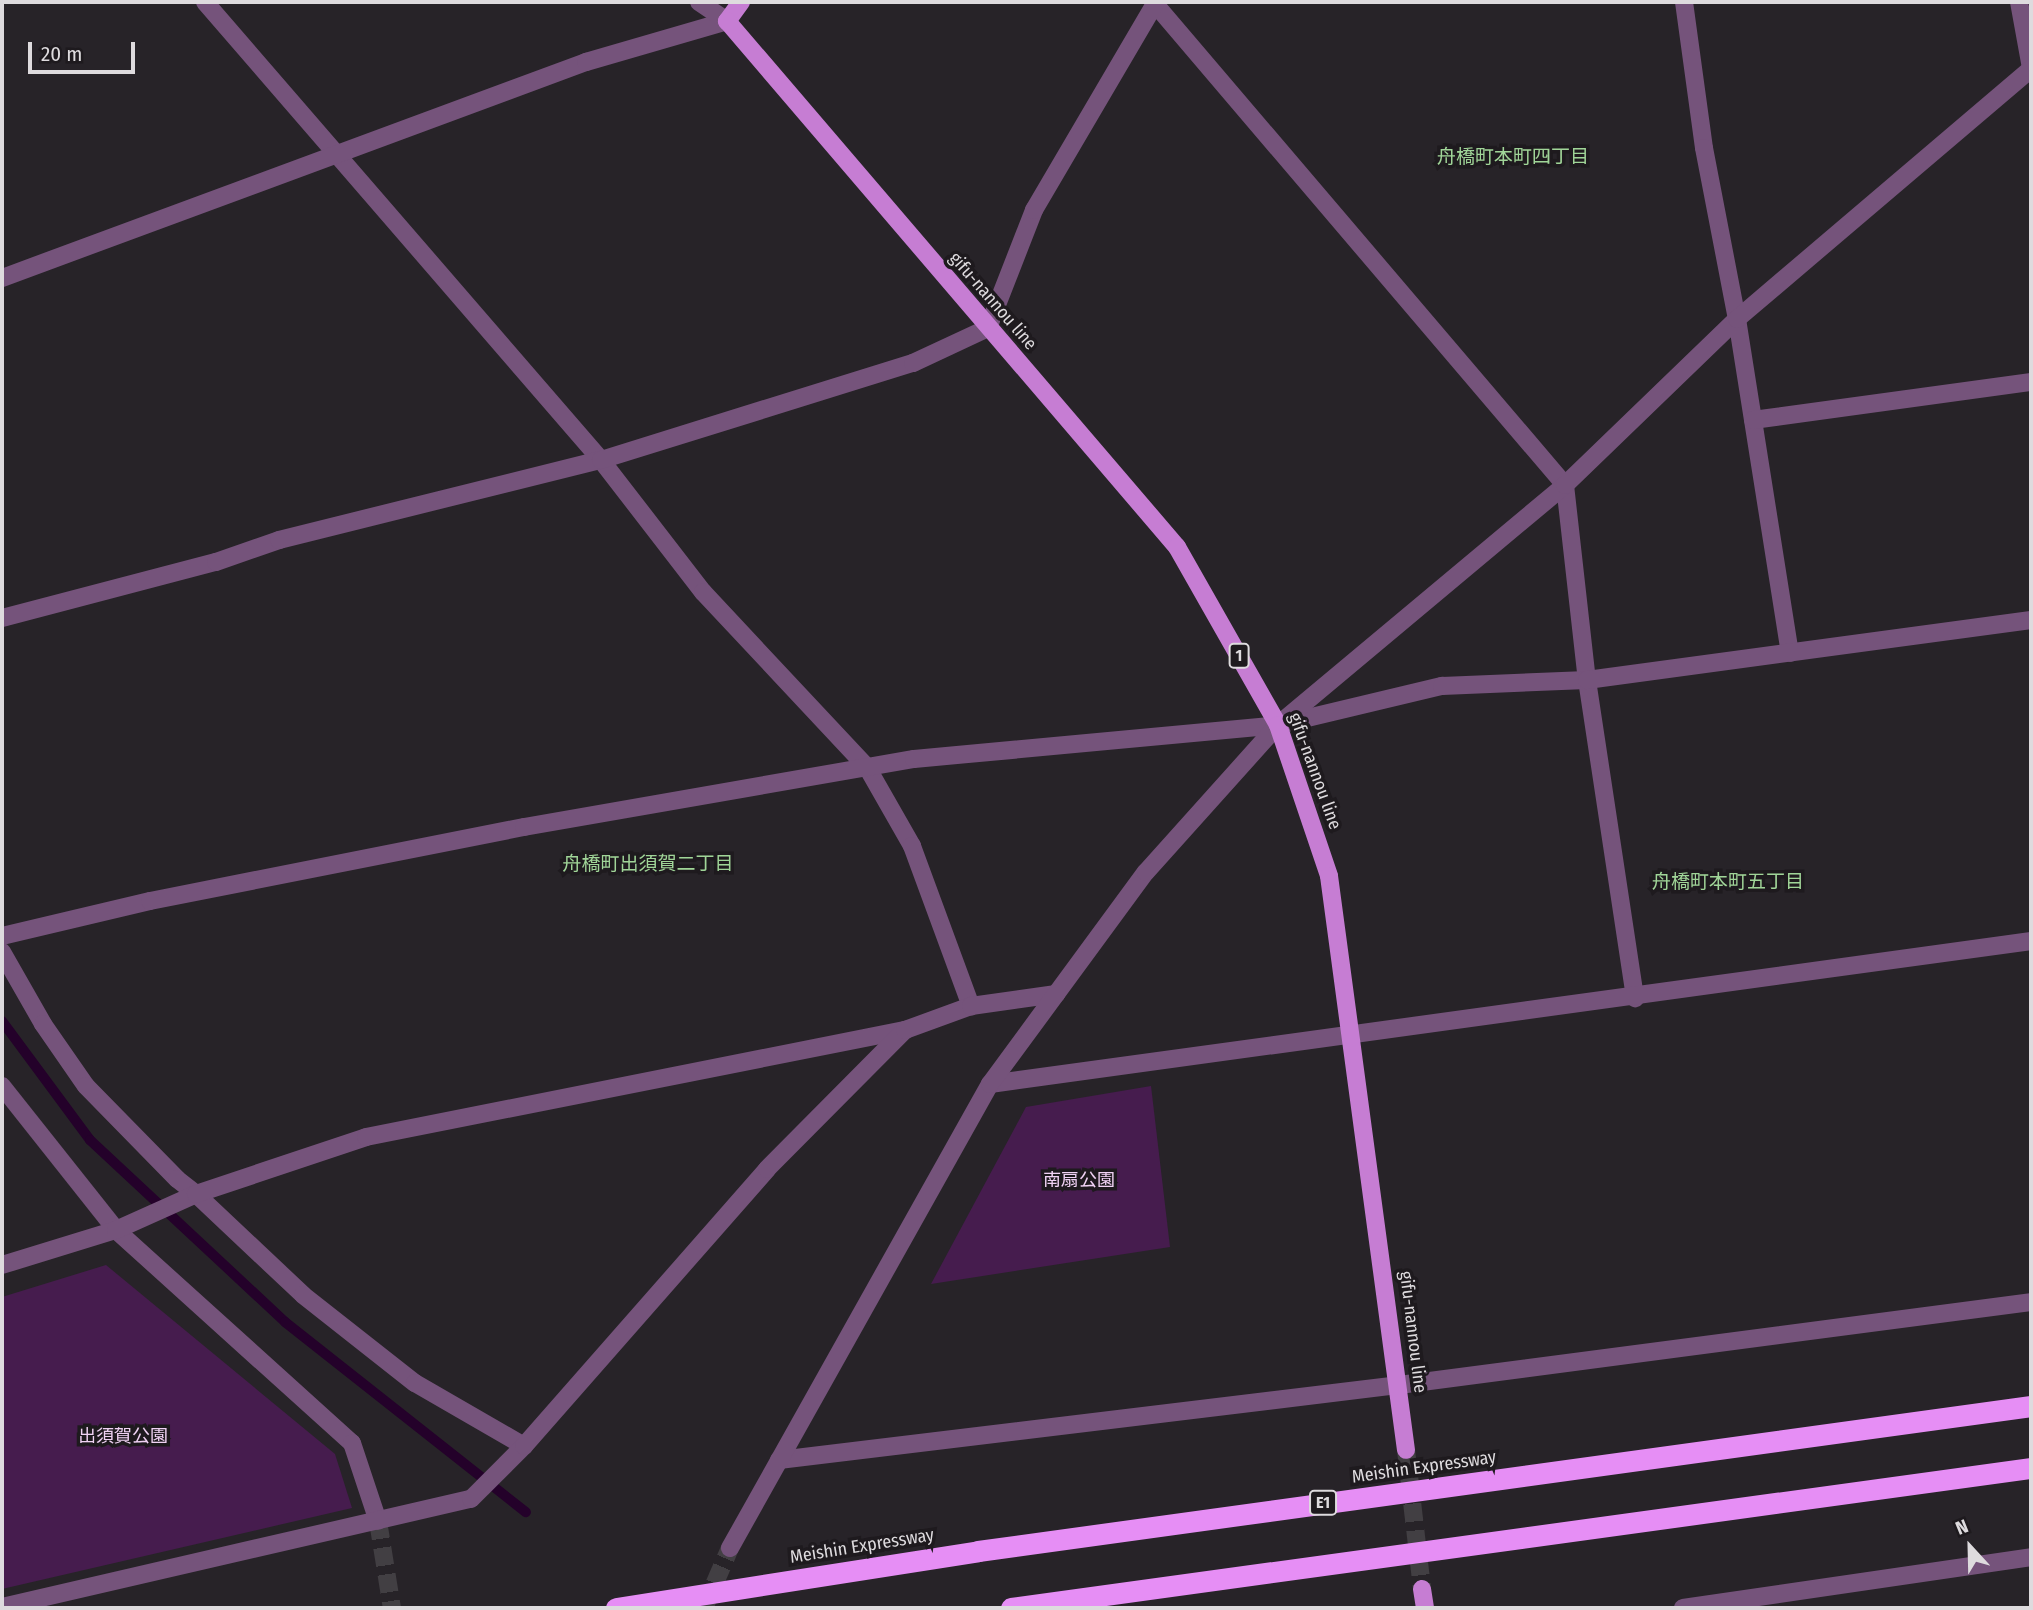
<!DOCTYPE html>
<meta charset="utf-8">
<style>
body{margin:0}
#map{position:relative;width:2033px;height:1610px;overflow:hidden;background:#272328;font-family:"Fira Sans Condensed","Noto Sans JP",sans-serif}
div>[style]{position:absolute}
.green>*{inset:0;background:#461c4e}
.stream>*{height:10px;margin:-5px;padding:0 5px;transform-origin:5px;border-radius:5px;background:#24012a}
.minor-tunnel>*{height:18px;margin-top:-9px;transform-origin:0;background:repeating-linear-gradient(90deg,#423f43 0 18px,transparent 0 27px)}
.tertiary-tunnel>*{height:18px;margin-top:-9px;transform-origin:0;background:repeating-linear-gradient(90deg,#423f43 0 18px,transparent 0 27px)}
.primary-tunnel>*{height:18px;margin-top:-9px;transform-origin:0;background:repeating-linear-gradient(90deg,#423f43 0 18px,transparent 0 27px)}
.minor>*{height:18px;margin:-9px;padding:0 9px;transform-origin:9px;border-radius:9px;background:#75537b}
.tertiary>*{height:18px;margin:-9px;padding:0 9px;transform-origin:9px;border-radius:9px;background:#75537b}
.primary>*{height:18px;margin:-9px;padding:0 9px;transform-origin:9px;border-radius:9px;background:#c67dd3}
.motorway>*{height:21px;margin:-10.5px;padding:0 10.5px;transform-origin:10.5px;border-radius:10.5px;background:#e68ef5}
span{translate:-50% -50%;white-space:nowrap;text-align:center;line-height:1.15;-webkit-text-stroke:7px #1e1a1e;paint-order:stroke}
.shield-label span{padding:2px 5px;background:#1e1a1e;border:2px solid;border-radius:5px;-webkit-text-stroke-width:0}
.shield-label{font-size:16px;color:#dedbde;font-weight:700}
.street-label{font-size:18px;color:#dedbde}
.park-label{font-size:18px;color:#f0d2f4}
.neighbourhood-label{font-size:19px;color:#a0d598}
.frame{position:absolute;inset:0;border:4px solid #dedbde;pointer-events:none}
.north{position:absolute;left:1935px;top:1512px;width:70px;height:70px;-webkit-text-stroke:5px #1e1a1e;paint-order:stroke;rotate:338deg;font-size:19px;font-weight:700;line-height:28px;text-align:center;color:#dedbde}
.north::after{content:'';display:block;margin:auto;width:24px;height:32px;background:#dedbde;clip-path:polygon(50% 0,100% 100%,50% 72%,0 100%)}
.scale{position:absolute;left:28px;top:42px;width:107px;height:32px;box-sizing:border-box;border:4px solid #dedbde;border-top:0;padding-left:9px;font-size:21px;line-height:24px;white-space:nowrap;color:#dedbde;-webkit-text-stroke:5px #1e1a1e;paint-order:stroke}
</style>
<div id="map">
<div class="green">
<div style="clip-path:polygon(1151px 1086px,1170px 1247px,931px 1284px,1026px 1107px)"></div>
<div style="clip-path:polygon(106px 1265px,335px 1454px,352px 1508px,2px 1589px,2px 1297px)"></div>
</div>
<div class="stream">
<div style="left:2px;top:1021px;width:148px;rotate:53.5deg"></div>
<div style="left:90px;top:1140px;width:267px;rotate:43deg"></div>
<div style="left:285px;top:1322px;width:307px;rotate:38.3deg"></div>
</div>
<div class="minor-tunnel">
<div style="left:378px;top:1521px;width:88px;rotate:80.9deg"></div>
</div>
<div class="tertiary-tunnel">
<div style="left:704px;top:1608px;width:65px;rotate:-66.6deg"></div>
</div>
<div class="primary-tunnel">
<div style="left:1406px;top:1450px;width:140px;rotate:83.4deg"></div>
</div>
<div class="minor">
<div style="left:205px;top:2px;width:605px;rotate:49.15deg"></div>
<div style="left:601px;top:460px;width:167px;rotate:52.3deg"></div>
<div style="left:703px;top:592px;width:240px;rotate:46.9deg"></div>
<div style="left:867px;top:767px;width:91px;rotate:60.3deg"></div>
<div style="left:912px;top:846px;width:171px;rotate:69.8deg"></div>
<div style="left:1684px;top:2px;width:147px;rotate:82.2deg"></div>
<div style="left:1704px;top:148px;width:174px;rotate:79.1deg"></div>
<div style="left:1737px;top:319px;width:338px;rotate:81deg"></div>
<div style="left:2019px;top:2px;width:67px;rotate:79.7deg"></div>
<div style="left:1155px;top:4px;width:632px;rotate:49.56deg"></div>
<div style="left:1565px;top:485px;width:196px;rotate:83.6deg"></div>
<div style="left:1587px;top:680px;width:322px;rotate:81.4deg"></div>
<div style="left:2px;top:278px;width:623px;rotate:-20.3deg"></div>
<div style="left:586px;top:62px;width:147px;rotate:-16.2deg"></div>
<div style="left:1753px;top:420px;width:281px;rotate:-7.8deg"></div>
<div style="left:2px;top:618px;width:221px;rotate:-14.7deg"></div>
<div style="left:216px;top:562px;width:67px;rotate:-19.2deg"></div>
<div style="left:279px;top:540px;width:332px;rotate:-14deg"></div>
<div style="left:601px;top:460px;width:327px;rotate:-17.3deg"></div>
<div style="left:913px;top:363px;width:83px;rotate:-25deg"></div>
<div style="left:988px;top:328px;width:127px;rotate:-68.7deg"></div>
<div style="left:1034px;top:210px;width:241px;rotate:-59.6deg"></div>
<div style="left:2px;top:936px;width:152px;rotate:-13.3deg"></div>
<div style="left:150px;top:901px;width:381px;rotate:-11.2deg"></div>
<div style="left:524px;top:827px;width:396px;rotate:-9.9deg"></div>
<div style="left:914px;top:759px;width:366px;rotate:-5.3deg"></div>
<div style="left:1278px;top:725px;width:169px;rotate:-13.4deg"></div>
<div style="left:1442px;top:686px;width:145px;rotate:-2.4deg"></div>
<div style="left:1587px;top:680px;width:448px;rotate:-7.7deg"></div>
<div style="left:2px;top:952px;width:83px;rotate:60.3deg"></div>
<div style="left:43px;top:1024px;width:75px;rotate:55.3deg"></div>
<div style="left:86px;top:1086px;width:130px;rotate:45.6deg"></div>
<div style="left:177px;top:1179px;width:24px;rotate:38deg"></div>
<div style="left:196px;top:1194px;width:147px;rotate:43.3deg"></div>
<div style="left:303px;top:1295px;width:142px;rotate:38.2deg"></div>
<div style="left:415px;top:1383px;width:126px;rotate:30deg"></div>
<div style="left:990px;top:1084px;width:1051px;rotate:-7.82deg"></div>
<div style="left:2px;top:1086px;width:184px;rotate:51.6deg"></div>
<div style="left:116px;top:1230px;width:318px;rotate:42.1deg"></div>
<div style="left:352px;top:1443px;width:82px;rotate:71.6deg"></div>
<div style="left:2px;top:1265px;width:119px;rotate:-17.1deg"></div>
<div style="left:116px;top:1230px;width:88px;rotate:-24.2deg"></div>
<div style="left:196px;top:1194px;width:179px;rotate:-18.5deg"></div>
<div style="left:366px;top:1137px;width:550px;rotate:-11.23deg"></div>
<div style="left:779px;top:1460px;width:625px;rotate:-6.9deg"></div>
<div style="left:1399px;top:1385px;width:637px;rotate:-7.48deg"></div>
<div style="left:2px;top:1607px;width:481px;rotate:-13deg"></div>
<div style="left:471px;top:1499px;width:75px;rotate:-45deg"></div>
<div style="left:524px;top:1446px;width:368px;rotate:-48.7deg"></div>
<div style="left:767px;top:1169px;width:196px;rotate:-45.2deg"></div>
<div style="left:905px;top:1030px;width:70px;rotate:-20deg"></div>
<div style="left:971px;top:1006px;width:86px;rotate:-8deg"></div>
<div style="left:1683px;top:1608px;width:352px;rotate:-8.3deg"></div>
</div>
<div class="tertiary">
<div style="left:699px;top:2px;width:34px;rotate:34deg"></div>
<div style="left:730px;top:1548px;width:532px;rotate:-60.74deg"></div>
<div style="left:990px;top:1084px;width:263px;rotate:-53.7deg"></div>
<div style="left:1146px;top:872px;width:198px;rotate:-48.1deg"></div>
<div style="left:1278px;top:725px;width:374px;rotate:-39.9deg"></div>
<div style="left:1565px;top:485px;width:239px;rotate:-44deg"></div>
<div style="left:1737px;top:319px;width:386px;rotate:-40.4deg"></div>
</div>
<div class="primary">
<div style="left:741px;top:2px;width:24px;rotate:126deg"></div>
<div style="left:727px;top:21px;width:692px;rotate:49.45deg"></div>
<div style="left:1177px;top:547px;width:205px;rotate:60.4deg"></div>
<div style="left:1278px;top:725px;width:159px;rotate:71.3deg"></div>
<div style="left:1329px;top:876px;width:579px;rotate:82.36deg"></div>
<div style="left:1422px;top:1589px;width:19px;rotate:81deg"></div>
</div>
<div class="motorway">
<div style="left:616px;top:1608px;width:366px;rotate:-8.9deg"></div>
<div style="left:978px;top:1551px;width:1063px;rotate:-7.84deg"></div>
<div style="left:1011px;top:1608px;width:1030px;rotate:-7.82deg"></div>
</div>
<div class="shield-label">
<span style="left:1239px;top:656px">1</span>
<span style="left:1323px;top:1503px">E1</span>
</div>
<div class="street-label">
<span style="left:993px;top:301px;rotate:49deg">gifu-nannou line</span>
<span style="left:1315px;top:771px;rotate:70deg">gifu-nannou line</span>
<span style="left:1413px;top:1332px;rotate:83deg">gifu-nannou line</span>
<span style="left:1424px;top:1467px;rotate:-8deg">Meishin Expressway</span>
<span style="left:862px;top:1546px;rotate:-9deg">Meishin Expressway</span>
</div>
<div class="park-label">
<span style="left:1079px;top:1180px">南扇公園</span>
<span style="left:123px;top:1436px">出須賀公園</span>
</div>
<div class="neighbourhood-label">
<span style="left:1513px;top:157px">舟橋町本町四丁目</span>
<span style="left:648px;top:864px">舟橋町出須賀二丁目</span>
<span style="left:1728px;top:882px">舟橋町本町五丁目</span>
</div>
<div class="frame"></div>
<div class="north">N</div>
<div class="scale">20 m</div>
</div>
